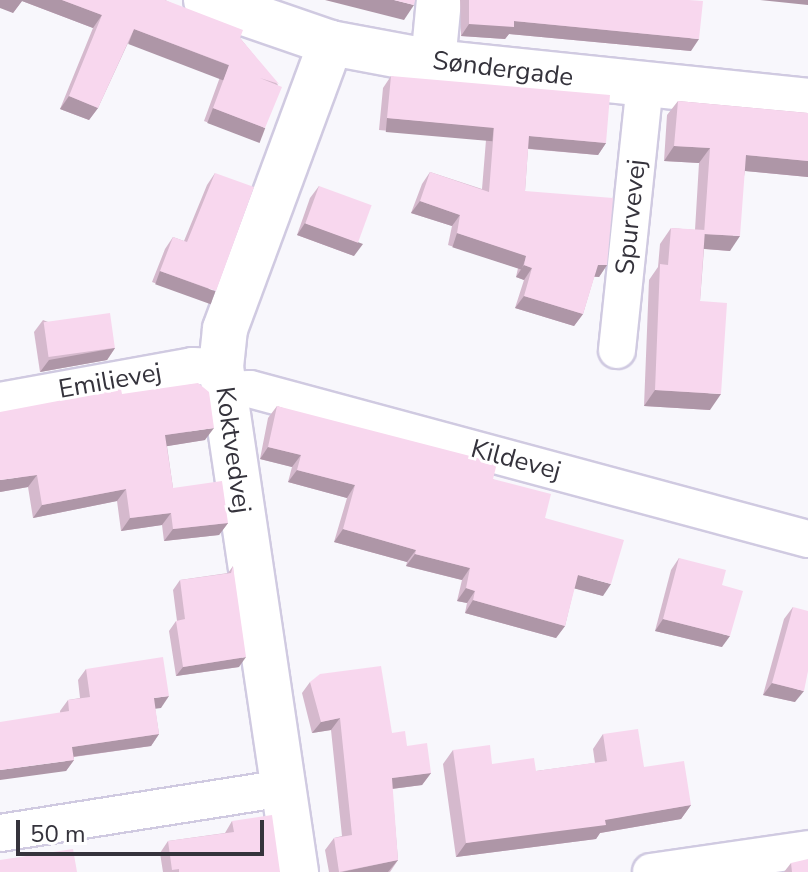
<!DOCTYPE html>
<meta charset="utf-8">
<style>
body{margin:0}
#map{position:relative;width:808px;height:872px;overflow:hidden;background:#f8f7fc;font-family:"Nunito Sans",sans-serif}
div>[style]{position:absolute}
.roads{filter:drop-shadow(2px 0 #d0cae1) drop-shadow(-2px 0 #d0cae1) drop-shadow(0 2px #d0cae1) drop-shadow(0 -2px #d0cae1)}
.street>*{height:36px;margin:-18px;padding:0 18px;transform-origin:18px;border-radius:18px;background:#fff}
.secondary>*{height:44px;margin:-22px;padding:0 22px;transform-origin:22px;border-radius:22px;background:#fff}
.wall>*{inset:0;background:#d5b9cd}
.shaded-wall>*{inset:0;background:#ae96a7;transform-origin:0 0}
.building>*{inset:0;background:#f8d7ee;transform-origin:0 0}
span{translate:-50% -50%;white-space:nowrap;text-align:center;line-height:1.15;-webkit-text-stroke:6px #fff;paint-order:stroke}
.street-label{font-size:26px;color:#35333c}
.scale{position:absolute;left:16px;top:820px;width:248px;height:36px;box-sizing:border-box;border:4px solid #35333c;border-top:0;padding-left:10px;font-size:24px;line-height:28px;white-space:nowrap;color:#35333c;-webkit-text-stroke:6px #fff;paint-order:stroke}
</style>
<div id="map">
<div class="roads">
<div class="street">
<div style="left:617px;top:350px;width:266px;rotate:-84deg"></div>
<div style="left:224px;top:390px;width:26px;rotate:-2deg"></div>
<div style="left:250px;top:389px;width:578px;rotate:15.05deg"></div>
<div style="left:0;top:401px;width:195px;rotate:-10.3deg"></div>
<div style="left:192px;top:366px;width:29px;rotate:2deg"></div>
<div style="left:0;top:833px;width:287px;rotate:-9deg"></div>
<div style="left:651px;top:872px;width:159px;rotate:-8.3deg"></div>
</div>
<div class="secondary">
<div style="left:206px;top:0;width:132px;rotate:19deg"></div>
<div style="left:331px;top:43px;width:104px;rotate:10.6deg"></div>
<div style="left:433px;top:62px;width:377px;rotate:5.9deg"></div>
<div style="left:433px;top:62px;width:62px;rotate:-84.5deg"></div>
<div style="left:296px;top:872px;width:511px;rotate:-98.45deg"></div>
<div style="left:221px;top:367px;width:38px;rotate:-84deg"></div>
<div style="left:225px;top:329px;width:305px;rotate:-69.7deg"></div>
</div>
</div>
<div class="wall">
<div style="clip-path:polygon(0 0,165px 0,240px 38px,278px 85px,256px 141px,204px 121px,220px 77px,128px 43px,98px 108px,89px 120px,60px 109px,93px 28px,22px 1px,13px 13px)"></div>
<div style="clip-path:polygon(460px 0,689px 0,691px 51px,509px 34px,505px 39px,461px 36px)"></div>
<div style="clip-path:polygon(391px 76px,606px 143px,598px 155px,528px 149px,525px 191px,607px 265px,599px 277px,594px 277px,583px 314px,574px 326px,515px 308px,524px 280px,516px 277px,518px 268px,448px 245px,452px 226px,411px 213px,422px 184px,430px 172px,482px 189px,486px 140px,379px 130px,383px 88px)"></div>
<div style="clip-path:polygon(678px 101px,808px 113px,808px 177px,745px 171px,730px 251px,704px 249px,700px 301px,710px 410px,644px 406px,649px 280px,658px 267px,660px 244px,671px 228px,695px 230px,699px 163px,664px 161px,667px 115px)"></div>
<div style="clip-path:polygon(215px 173px,208px 302px,152px 282px,165px 249px,173px 237px,184px 241px,207px 185px)"></div>
<div style="clip-path:polygon(319px 186px,354px 256px,297px 235px,310px 198px)"></div>
<div style="clip-path:polygon(43px 320px,115px 348px,107px 360px,40px 372px,34px 332px)"></div>
<div style="clip-path:polygon(122px 394px,205px 440px,167px 446px,173px 488px,228px 523px,219px 535px,164px 541px,162px 525px,121px 531px,117px 501px,33px 518px,28px 487px,0 492px)"></div>
<div style="clip-path:polygon(277px 406px,493px 479px,545px 518px,603px 596px,574px 588px,565px 626px,556px 638px,465px 613px,467px 603px,457px 601px,462px 580px,406px 566px,407px 562px,334px 542px,347px 498px,288px 482px,292px 467px,260px 459px,268px 418px)"></div>
<div style="clip-path:polygon(679px 558px,722px 585px,722px 647px,655px 631px,671px 570px)"></div>
<div style="clip-path:polygon(233px 566px,239px 667px,176px 676px,169px 631px,176px 621px,177px 621px,173px 590px,180px 580px,228px 573px)"></div>
<div style="clip-path:polygon(793px 607px,795px 702px,763px 695px,784px 619px)"></div>
<div style="clip-path:polygon(86px 669px,161px 708px,155px 708px,159px 734px,151px 746px,74px 757px,74px 760px,66px 771px,60px 711px,68px 700px,80px 698px,78px 680px)"></div>
<div style="clip-path:polygon(310px 682px,392px 733px,407px 746px,431px 773px,422px 785px,392px 789px,398px 860px,390px 872px,329px 872px,325px 850px,334px 838px,342px 836px,331px 730px,312px 733px,302px 693px)"></div>
<div style="clip-path:polygon(603px 734px,691px 805px,681px 819px,600px 833px,596px 839px,456px 857px,443px 764px,453px 750px,492px 764px,536px 771px,595px 763px,593px 749px)"></div>
<div style="clip-path:polygon(232px 821px,280px 872px,163px 872px,160px 853px,168px 841px,225px 833px)"></div>
<div style="clip-path:polygon(791px 863px,808px 872px,784px 872px)"></div>
</div>
<div class="shaded-wall">
<div style="clip-path:polygon(0 0,62px 0,102px 15px,93px 28px,22px 1px,13px 13px,0 8px)"></div>
<div style="clip-path:polygon(325px 0,394px 0,414px 5px,404px 20px)"></div>
<div style="clip-path:polygon(760px 0,808px 0,808px 5px)"></div>
<div style="clip-path:polygon(514px 21px,699px 39px,691px 51px,509px 34px,505px 39px,461px 36px,469px 24px)"></div>
<div style="left:134px;top:29px;width:102px;height:16px;rotate:21deg"></div>
<div style="clip-path:polygon(69px 96px,98px 108px,89px 120px,60px 109px)"></div>
<div style="left:213px;top:108px;width:56px;height:16px;rotate:21deg"></div>
<div style="left:387px;top:118px;width:107px;height:14px;rotate:5deg"></div>
<div style="clip-path:polygon(529px 136px,606px 143px,598px 155px,521px 148px)"></div>
<div style="clip-path:polygon(674px 146px,710px 148px,699px 163px,664px 161px)"></div>
<div style="clip-path:polygon(746px 155px,808px 161px,808px 177px,735px 170px)"></div>
<div style="clip-path:polygon(420px 201px,460px 215px,452px 226px,411px 213px)"></div>
<div style="clip-path:polygon(305px 223px,363px 244px,354px 256px,297px 235px)"></div>
<div style="left:457px;top:233px;width:73px;height:15px;rotate:18deg"></div>
<div style="clip-path:polygon(704px 234px,740px 236px,730px 251px,694px 248px)"></div>
<div style="clip-path:polygon(524px 265px,532px 268px,524px 280px,516px 277px)"></div>
<div style="clip-path:polygon(598px 265px,607px 265px,599px 277px,590px 276px)"></div>
<div style="left:160px;top:271px;width:59px;height:14px;rotate:20deg"></div>
<div style="clip-path:polygon(524px 296px,583px 314px,574px 326px,515px 308px)"></div>
<div style="clip-path:polygon(115px 348px,107px 360px,40px 372px,49px 360px)"></div>
<div style="clip-path:polygon(655px 390px,721px 394px,710px 410px,644px 406px)"></div>
<div style="clip-path:polygon(214px 428px,205px 440px,156px 448px,165px 435px)"></div>
<div style="clip-path:polygon(268px 447px,301px 455px,292px 467px,260px 459px)"></div>
<div style="clip-path:polygon(297px 470px,355px 485px,347px 498px,288px 482px)"></div>
<div style="clip-path:polygon(37px 475px,28px 487px,0 492px,0 480px)"></div>
<div style="clip-path:polygon(126px 489px,117px 501px,33px 518px,42px 505px)"></div>
<div style="clip-path:polygon(171px 513px,162px 525px,121px 531px,130px 518px)"></div>
<div style="clip-path:polygon(228px 523px,219px 535px,164px 541px,173px 529px)"></div>
<div style="clip-path:polygon(343px 529px,416px 550px,407px 562px,334px 542px)"></div>
<div style="clip-path:polygon(415px 554px,470px 568px,462px 580px,406px 566px)"></div>
<div style="clip-path:polygon(578px 575px,611px 584px,603px 596px,569px 587px)"></div>
<div style="clip-path:polygon(466px 588px,475px 591px,467px 603px,457px 601px)"></div>
<div style="clip-path:polygon(473px 600px,565px 626px,556px 638px,465px 613px)"></div>
<div style="clip-path:polygon(663px 619px,730px 636px,722px 647px,655px 631px)"></div>
<div style="clip-path:polygon(246px 657px,239px 667px,176px 676px,183px 667px)"></div>
<div style="clip-path:polygon(772px 683px,804px 691px,795px 702px,763px 695px)"></div>
<div style="clip-path:polygon(169px 696px,161px 708px,146px 710px,154px 698px)"></div>
<div style="clip-path:polygon(340px 718px,331px 730px,312px 733px,321px 722px)"></div>
<div style="clip-path:polygon(159px 734px,151px 746px,64px 758px,72px 747px)"></div>
<div style="clip-path:polygon(74px 760px,66px 771px,0 780px,0 770px)"></div>
<div style="clip-path:polygon(431px 773px,422px 785px,383px 790px,392px 778px)"></div>
<div style="clip-path:polygon(691px 805px,681px 819px,600px 833px,596px 839px,456px 857px,466px 843px)"></div>
<div style="clip-path:polygon(398px 860px,388px 872px,342px 872px)"></div>
</div>
<div class="building">
<div style="clip-path:polygon(62px 0,165px 0,243px 30px,240px 38px,279px 84px,260px 78px,282px 87px,265px 128px,213px 108px,229px 65px,134px 29px,98px 108px,69px 96px,102px 15px)"></div>
<div style="clip-path:polygon(394px 0,415px 0,414px 5px)"></div>
<div style="clip-path:polygon(469px 0,689px 0,703px 1px,699px 39px,514px 21px,514px 27px,469px 24px)"></div>
<div style="clip-path:polygon(391px 76px,610px 95px,606px 143px,529px 136px,525px 191px,613px 198px,607px 265px,598px 265px,583px 314px,524px 296px,532px 268px,524px 265px,526px 256px,457px 233px,460px 215px,420px 201px,430px 172px,489px 192px,494px 128px,387px 118px)"></div>
<div style="clip-path:polygon(678px 101px,808px 113px,808px 161px,746px 155px,740px 236px,704px 234px,710px 148px,674px 146px)"></div>
<div style="clip-path:polygon(215px 173px,254px 187px,216px 291px,160px 271px,173px 237px,187px 242px)"></div>
<div style="left:319px;top:186px;width:56px;height:40px;rotate:20deg"></div>
<div style="clip-path:polygon(671px 228px,705px 230px,700px 301px,727px 303px,721px 394px,655px 390px,660px 264px,668px 265px)"></div>
<div style="left:110px;top:313px;width:35px;height:67px;rotate:82deg"></div>
<div style="clip-path:polygon(198px 383px,209px 392px,214px 428px,165px 435px,173px 488px,222px 481px,228px 523px,173px 529px,171px 513px,130px 518px,126px 489px,42px 505px,37px 475px,0 480px,0 412px,121px 389px,122px 394px)"></div>
<div style="clip-path:polygon(277px 406px,497px 463px,493px 479px,551px 494px,545px 518px,624px 540px,611px 584px,578px 575px,565px 626px,473px 600px,475px 591px,466px 588px,470px 568px,415px 554px,416px 550px,343px 529px,355px 485px,297px 470px,301px 455px,268px 447px)"></div>
<div style="clip-path:polygon(679px 558px,726px 570px,722px 585px,743px 591px,730px 636px,663px 619px)"></div>
<div style="clip-path:polygon(233px 566px,246px 657px,183px 667px,176px 621px,185px 619px,180px 580px,231px 573px)"></div>
<div style="clip-path:polygon(793px 607px,808px 611px,808px 671px,804px 691px,772px 683px)"></div>
<div style="clip-path:polygon(163px 657px,169px 696px,154px 698px,159px 734px,72px 747px,74px 760px,0 770px,0 722px,69px 711px,68px 700px,90px 697px,86px 669px)"></div>
<div style="clip-path:polygon(381px 666px,392px 733px,405px 731px,407px 746px,427px 743px,431px 773px,392px 778px,398px 860px,339px 872px,334px 838px,352px 835px,340px 718px,321px 722px,310px 682px,320px 674px)"></div>
<div style="clip-path:polygon(638px 729px,644px 767px,684px 761px,691px 805px,605px 820px,606px 825px,466px 843px,453px 750px,490px 745px,492px 764px,534px 758px,536px 771px,607px 761px,603px 734px)"></div>
<div style="clip-path:polygon(272px 815px,280px 872px,179px 872px,179px 869px,172px 870px,168px 841px,234px 832px,232px 821px)"></div>
<div style="clip-path:polygon(73px 849px,77px 872px,0 872px,0 860px)"></div>
<div style="clip-path:polygon(808px 859px,808px 872px,792px 872px,791px 863px)"></div>
</div>
<div class="street-label">
<span style="left:503px;top:69px;rotate:7deg">Søndergade</span>
<span style="left:631px;top:217px;rotate:-84deg">Spurvevej</span>
<span style="left:110px;top:381px;rotate:-10deg">Emilievej</span>
<span style="left:233px;top:450px;rotate:82deg">Koktvedvej</span>
<span style="left:516px;top:460px;rotate:15deg">Kildevej</span>
</div>
<div class="scale">50 m</div>
</div>
